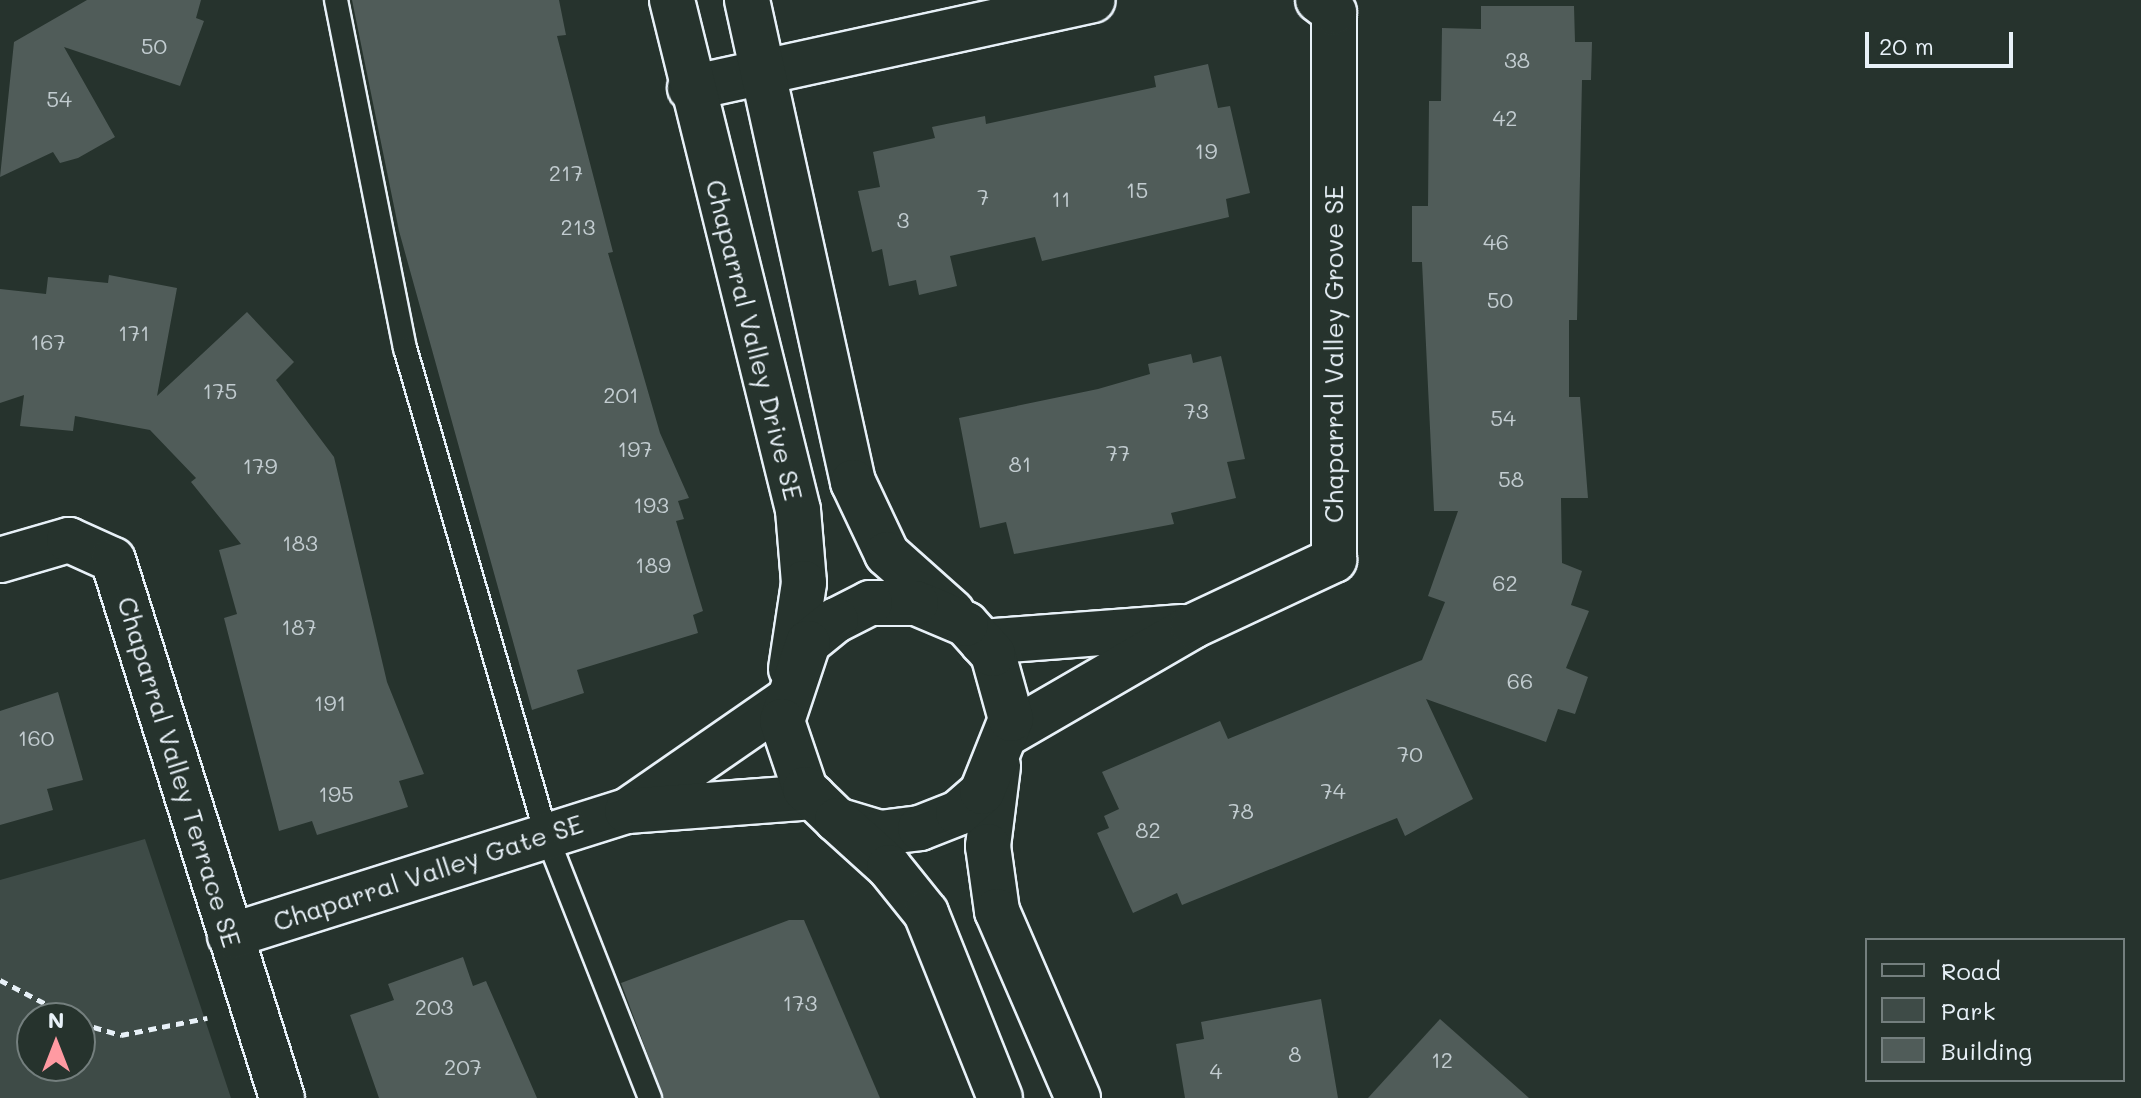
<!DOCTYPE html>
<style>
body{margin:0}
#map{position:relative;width:2141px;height:1098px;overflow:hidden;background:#26332d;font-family:Mali,sans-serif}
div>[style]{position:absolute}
.green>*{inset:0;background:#3e4b47}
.building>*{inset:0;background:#505c59}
.path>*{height:5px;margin-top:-2.5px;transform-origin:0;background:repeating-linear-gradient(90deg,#e8f1f8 0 8px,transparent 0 14px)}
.roads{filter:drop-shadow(2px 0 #e8f1f8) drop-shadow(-2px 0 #e8f1f8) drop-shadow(0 2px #e8f1f8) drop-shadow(0 -2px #e8f1f8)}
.service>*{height:22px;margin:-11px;padding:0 11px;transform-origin:11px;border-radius:11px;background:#26332d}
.minor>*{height:44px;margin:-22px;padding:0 22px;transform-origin:22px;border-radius:22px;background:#26332d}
.tertiary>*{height:44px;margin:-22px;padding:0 22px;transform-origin:22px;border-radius:22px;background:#26332d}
span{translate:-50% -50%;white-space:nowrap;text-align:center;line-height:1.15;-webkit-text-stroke:8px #26332d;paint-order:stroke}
.number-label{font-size:22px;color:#c2ccd0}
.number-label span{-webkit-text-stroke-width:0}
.street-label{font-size:26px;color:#e8f1f8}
.legend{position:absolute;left:1865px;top:938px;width:260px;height:144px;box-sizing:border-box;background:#26332d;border:2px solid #747f7e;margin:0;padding:10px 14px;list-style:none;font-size:24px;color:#e8f1f8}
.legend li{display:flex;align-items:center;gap:16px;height:40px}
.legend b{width:40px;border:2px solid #747f7e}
.north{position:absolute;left:16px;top:1002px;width:80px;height:80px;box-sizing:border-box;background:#26332d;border:2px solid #747f7e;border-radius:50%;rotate:0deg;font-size:22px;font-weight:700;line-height:32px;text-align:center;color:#e8f1f8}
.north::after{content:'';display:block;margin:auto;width:28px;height:36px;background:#ff9aa2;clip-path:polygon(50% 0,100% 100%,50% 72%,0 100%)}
.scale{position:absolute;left:1865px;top:32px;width:148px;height:36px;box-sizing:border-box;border:4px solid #e8f1f8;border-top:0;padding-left:10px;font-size:24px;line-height:28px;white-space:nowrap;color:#e8f1f8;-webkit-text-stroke:6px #26332d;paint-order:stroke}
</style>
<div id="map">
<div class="green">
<div style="clip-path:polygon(evenodd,145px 839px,231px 1098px,0 1098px,0 880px,145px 839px,32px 1018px,80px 1018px,80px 1066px,32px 1066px,32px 1018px)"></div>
</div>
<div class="building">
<div style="clip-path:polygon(87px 0,201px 0,196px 18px,204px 21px,180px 86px,64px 47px,115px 137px,78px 158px,60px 163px,53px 152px,0 177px,14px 42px)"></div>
<div style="clip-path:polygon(352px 0,559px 0,566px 35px,557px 36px,613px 252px,608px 253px,660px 433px,689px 498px,678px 501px,684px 519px,676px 521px,703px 611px,693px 615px,698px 633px,577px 670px,584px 693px,532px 710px,399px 231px)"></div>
<div style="clip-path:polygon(1481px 6px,1574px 6px,1575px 42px,1592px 42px,1591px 80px,1582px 80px,1577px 320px,1569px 320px,1569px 397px,1580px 397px,1588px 498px,1561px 498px,1562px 563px,1582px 571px,1571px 605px,1589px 611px,1566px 668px,1588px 677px,1575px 714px,1558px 709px,1546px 742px,1426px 699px,1473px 799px,1405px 836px,1397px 818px,1182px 905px,1177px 893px,1133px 913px,1097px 833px,1109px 828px,1104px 816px,1119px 809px,1102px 772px,1220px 721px,1228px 739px,1422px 660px,1445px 602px,1428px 596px,1458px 511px,1434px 511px,1422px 262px,1412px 262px,1412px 206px,1428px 206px,1429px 101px,1441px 101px,1442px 28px,1481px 29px)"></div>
<div style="clip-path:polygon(1208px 64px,1218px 108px,1230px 106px,1250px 193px,1226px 199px,1229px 217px,1042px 261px,1035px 237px,950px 256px,957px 286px,919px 295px,916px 280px,889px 286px,882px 249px,872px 252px,858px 191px,880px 187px,873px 152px,935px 138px,932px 127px,985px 116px,986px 124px,1156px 87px,1154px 76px)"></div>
<div style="clip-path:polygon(109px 275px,177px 288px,157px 396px,247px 312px,294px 362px,276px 380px,334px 457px,387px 682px,424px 774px,399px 781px,408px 807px,317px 835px,312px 821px,279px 831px,224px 618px,237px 614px,219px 550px,241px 544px,191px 482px,196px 478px,150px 430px,75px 416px,73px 431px,20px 426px,24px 395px,0 403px,0 289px,46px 294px,48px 277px,108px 283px)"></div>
<div style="clip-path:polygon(1191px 354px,1193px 363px,1221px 356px,1245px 459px,1227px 462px,1236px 498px,1171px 513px,1174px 524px,1014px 554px,1006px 522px,980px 528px,959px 418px,1098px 389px,1150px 374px,1148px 364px)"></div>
<div style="clip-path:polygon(58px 692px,83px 780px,47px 789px,53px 810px,0 825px,0 711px)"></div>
<div style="clip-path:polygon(789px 920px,804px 920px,880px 1098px,664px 1098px,621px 983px)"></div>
<div style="clip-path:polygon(463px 957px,473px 986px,486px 981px,537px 1098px,379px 1098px,350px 1015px,394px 1000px,388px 984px)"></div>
<div style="clip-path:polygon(1321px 999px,1338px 1098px,1185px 1098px,1176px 1044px,1204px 1039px,1201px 1022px)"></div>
<div style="clip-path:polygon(1440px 1019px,1529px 1098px,1368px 1098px)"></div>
</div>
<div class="path">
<div style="left:0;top:980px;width:82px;rotate:27.5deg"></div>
<div style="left:80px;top:1023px;width:43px;rotate:16.3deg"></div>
<div style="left:121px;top:1035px;width:88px;rotate:-11.2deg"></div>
</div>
<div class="roads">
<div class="service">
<div style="left:336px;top:0;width:355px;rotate:78.8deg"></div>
<div style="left:405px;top:348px;width:506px;rotate:73.82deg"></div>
<div style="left:546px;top:834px;width:284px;rotate:68.5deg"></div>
</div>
<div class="minor">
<div style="left:690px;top:88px;width:412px;rotate:-12.3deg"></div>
<div style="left:0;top:560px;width:72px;rotate:-16.2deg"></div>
<div style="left:69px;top:540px;width:48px;rotate:24.4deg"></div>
<div style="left:113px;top:560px;width:564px;rotate:72.56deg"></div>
<div style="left:982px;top:642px;width:201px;rotate:-4.3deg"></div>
<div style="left:1007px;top:734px;width:215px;rotate:-30.1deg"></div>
<div style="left:1193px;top:626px;width:156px;rotate:-25.1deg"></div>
<div style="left:1334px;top:560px;width:548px;rotate:-90deg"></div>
<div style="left:1334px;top:12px;width:20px;rotate:-143deg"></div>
<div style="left:627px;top:811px;width:193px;rotate:-34.7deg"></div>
<div style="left:230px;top:936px;width:416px;rotate:-17.5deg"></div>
<div style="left:627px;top:811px;width:187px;rotate:-4.3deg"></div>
</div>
<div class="tertiary">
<div style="left:672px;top:0;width:525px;rotate:76.12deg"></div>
<div style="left:798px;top:510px;width:73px;rotate:85.3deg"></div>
<div style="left:804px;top:583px;width:87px;rotate:98.6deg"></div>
<div style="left:747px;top:0;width:494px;rotate:77.6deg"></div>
<div style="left:853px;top:482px;width:80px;rotate:64.7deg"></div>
<div style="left:887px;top:554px;width:87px;rotate:41.7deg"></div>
<div style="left:998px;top:766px;width:81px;rotate:97.1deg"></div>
<div style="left:988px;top:846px;width:66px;rotate:82.1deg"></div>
<div style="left:997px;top:911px;width:204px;rotate:66.6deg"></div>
<div style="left:837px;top:820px;width:45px;rotate:16.8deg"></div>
<div style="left:880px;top:833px;width:40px;rotate:-7.1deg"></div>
<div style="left:920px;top:828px;width:41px;rotate:-21.5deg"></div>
<div style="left:958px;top:813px;width:32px;rotate:-41deg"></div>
<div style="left:982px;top:792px;width:79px;rotate:-68.3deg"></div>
<div style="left:1011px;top:719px;width:67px;rotate:-105.5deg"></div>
<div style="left:993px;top:654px;width:40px;rotate:-132deg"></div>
<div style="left:966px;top:624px;width:54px;rotate:-157.2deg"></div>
<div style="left:916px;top:603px;width:46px;rotate:180deg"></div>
<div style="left:870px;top:603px;width:38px;rotate:153deg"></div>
<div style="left:836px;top:620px;width:36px;rotate:141deg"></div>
<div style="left:808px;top:643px;width:82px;rotate:108.4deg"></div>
<div style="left:782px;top:721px;width:72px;rotate:71.3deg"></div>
<div style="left:805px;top:789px;width:45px;rotate:44.1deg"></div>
<div style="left:837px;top:820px;width:70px;rotate:42.1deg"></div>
<div style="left:889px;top:867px;width:59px;rotate:51.2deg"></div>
<div style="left:926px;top:913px;width:199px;rotate:68.2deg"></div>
</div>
</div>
<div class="number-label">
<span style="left:154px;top:46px">50</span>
<span style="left:1517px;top:60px">38</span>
<span style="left:59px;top:99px">54</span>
<span style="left:1505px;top:118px">42</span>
<span style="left:1206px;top:151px">19</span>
<span style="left:566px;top:173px">217</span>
<span style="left:1137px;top:190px">15</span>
<span style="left:983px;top:197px">7</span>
<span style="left:1061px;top:199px">11</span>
<span style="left:903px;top:220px">3</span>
<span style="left:578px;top:227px">213</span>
<span style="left:1496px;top:242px">46</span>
<span style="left:1500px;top:300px">50</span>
<span style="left:134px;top:333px">171</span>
<span style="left:48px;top:342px">167</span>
<span style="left:220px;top:391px">175</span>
<span style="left:621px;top:395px">201</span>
<span style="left:1196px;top:411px">73</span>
<span style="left:1503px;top:418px">54</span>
<span style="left:635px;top:449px">197</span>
<span style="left:1118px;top:453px">77</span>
<span style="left:1020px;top:464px">81</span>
<span style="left:260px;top:466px">179</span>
<span style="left:1511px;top:479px">58</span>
<span style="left:651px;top:505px">193</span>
<span style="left:300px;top:543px">183</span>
<span style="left:653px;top:565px">189</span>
<span style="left:1505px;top:583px">62</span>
<span style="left:299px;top:627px">187</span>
<span style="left:1520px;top:681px">66</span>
<span style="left:330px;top:703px">191</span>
<span style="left:36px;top:738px">160</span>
<span style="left:1410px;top:754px">70</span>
<span style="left:1333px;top:791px">74</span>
<span style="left:336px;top:794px">195</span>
<span style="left:1241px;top:811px">78</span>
<span style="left:1148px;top:830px">82</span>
<span style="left:800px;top:1003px">173</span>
<span style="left:434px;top:1007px">203</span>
<span style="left:1295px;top:1054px">8</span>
<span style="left:1442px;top:1060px">12</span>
<span style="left:463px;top:1067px">207</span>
<span style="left:1216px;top:1071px">4</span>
</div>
<div class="street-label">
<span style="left:754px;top:340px;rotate:76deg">Chaparral Valley Drive SE</span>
<span style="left:1334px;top:354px;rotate:-90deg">Chaparral Valley Grove SE</span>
<span style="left:179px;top:772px;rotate:73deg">Chaparral Valley Terrace SE</span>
<span style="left:428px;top:873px;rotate:-18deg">Chaparral Valley Gate SE</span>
</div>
<ul class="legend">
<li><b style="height:10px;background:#26332d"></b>Road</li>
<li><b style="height:22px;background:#3e4b47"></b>Park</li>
<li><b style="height:22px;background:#505c59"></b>Building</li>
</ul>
<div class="north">N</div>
<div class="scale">20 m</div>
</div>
